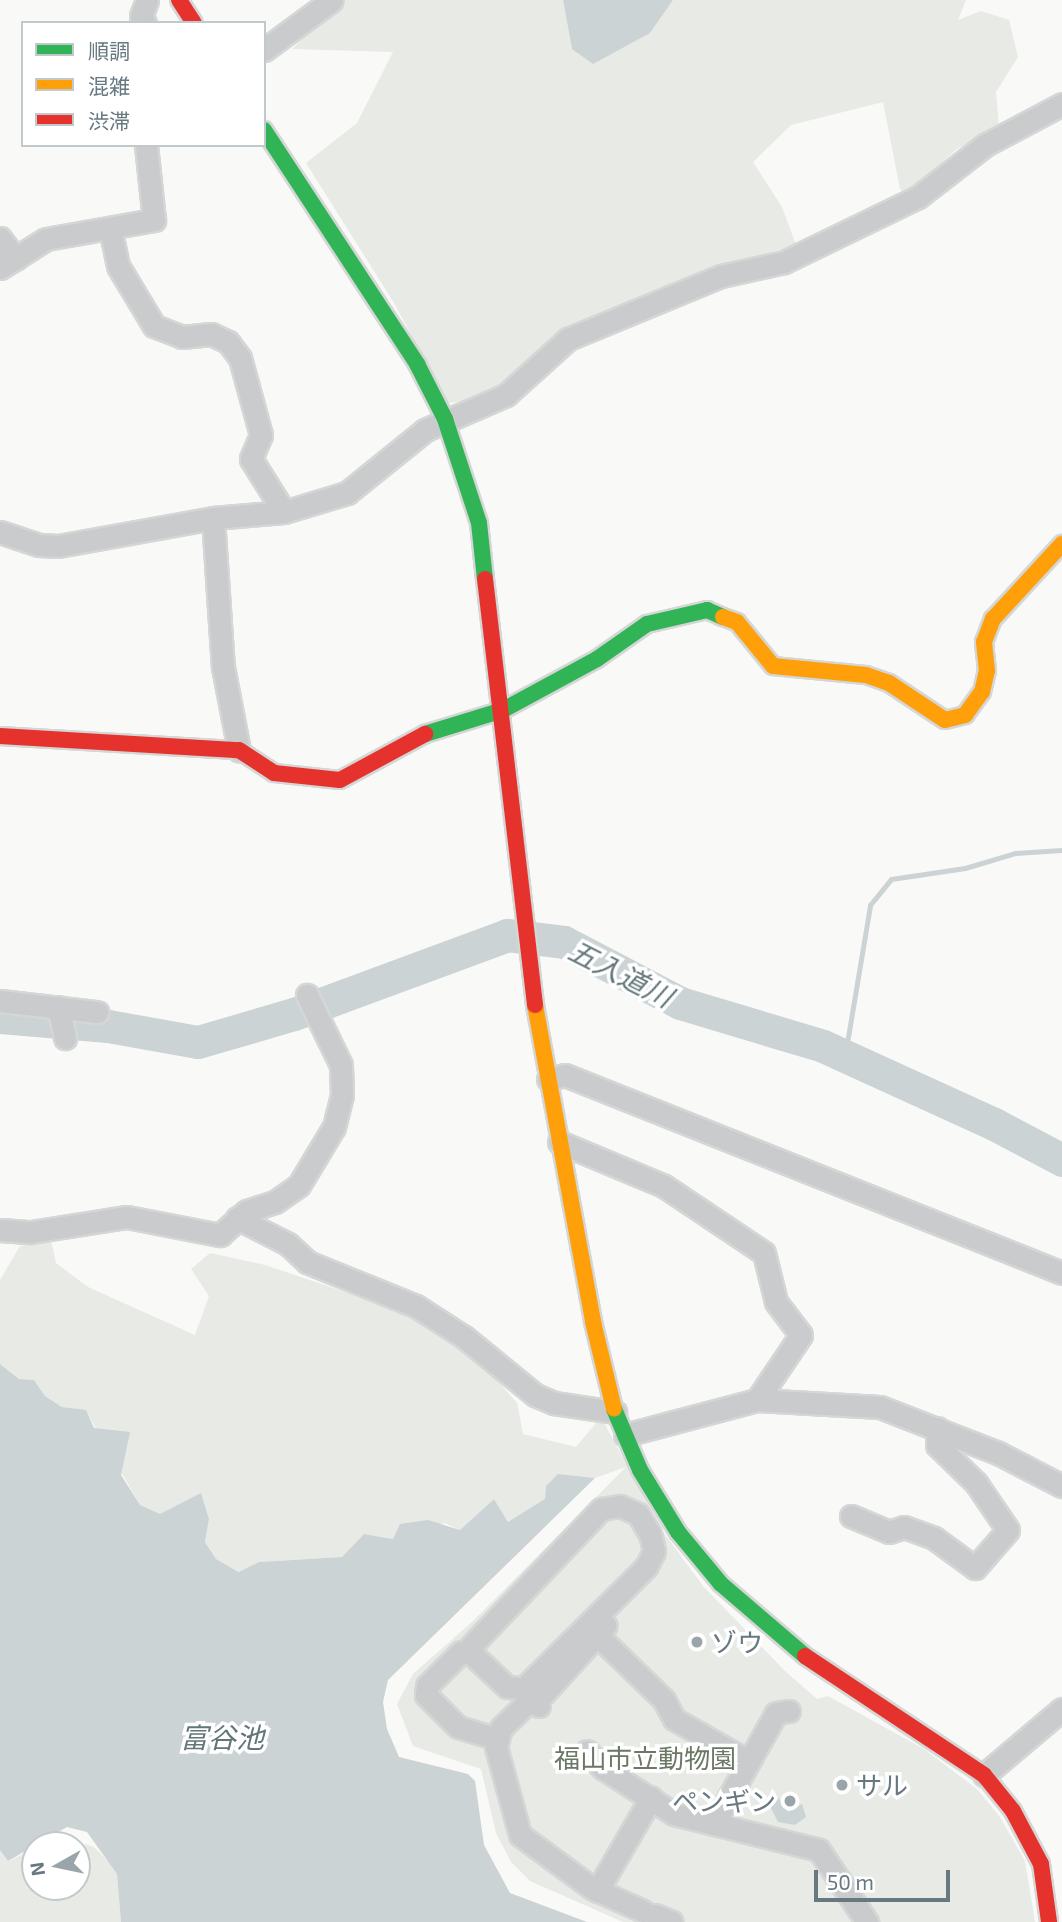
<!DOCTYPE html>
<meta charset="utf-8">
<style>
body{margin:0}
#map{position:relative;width:1062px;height:1922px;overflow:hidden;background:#f9f9f8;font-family:"Exo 2","Noto Sans JP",sans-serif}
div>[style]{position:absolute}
.green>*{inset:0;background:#e8eae6}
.water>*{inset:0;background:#cbd3d5}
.stream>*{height:5px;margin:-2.5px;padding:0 2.5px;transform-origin:2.5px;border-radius:2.5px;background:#cbd3d5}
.river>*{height:33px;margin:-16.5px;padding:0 16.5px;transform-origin:16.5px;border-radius:16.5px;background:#cbd3d5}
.roads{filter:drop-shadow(2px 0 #d5d6d6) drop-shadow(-2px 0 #d5d6d6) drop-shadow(0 2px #d5d6d6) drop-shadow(0 -2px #d5d6d6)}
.street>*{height:21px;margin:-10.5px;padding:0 10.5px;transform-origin:10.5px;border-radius:10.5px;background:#cacbcc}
.fast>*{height:16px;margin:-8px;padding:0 8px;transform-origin:8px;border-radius:8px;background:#30b455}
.slow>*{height:16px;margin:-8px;padding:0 8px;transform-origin:8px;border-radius:8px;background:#ff9f0a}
.jam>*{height:16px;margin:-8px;padding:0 8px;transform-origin:8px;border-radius:8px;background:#e5322d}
.dots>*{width:19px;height:19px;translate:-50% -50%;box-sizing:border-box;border:4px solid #fff;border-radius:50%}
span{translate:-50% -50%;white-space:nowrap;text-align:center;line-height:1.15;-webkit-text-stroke:7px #fff;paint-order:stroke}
.poi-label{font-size:26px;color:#677880}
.left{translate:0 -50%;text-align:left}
.right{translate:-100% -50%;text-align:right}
.park-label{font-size:26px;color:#6b7866}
.water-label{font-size:28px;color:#627679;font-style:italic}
.legend{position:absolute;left:21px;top:21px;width:245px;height:126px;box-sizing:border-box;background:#fff;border:2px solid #c2c9cc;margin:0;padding:9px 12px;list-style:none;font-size:21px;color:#677880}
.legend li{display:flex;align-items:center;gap:14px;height:35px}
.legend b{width:35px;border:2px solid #c2c9cc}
.north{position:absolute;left:21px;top:1831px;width:70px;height:70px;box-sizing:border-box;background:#fff;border:2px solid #c2c9cc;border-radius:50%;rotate:261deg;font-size:19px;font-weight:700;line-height:28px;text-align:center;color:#677880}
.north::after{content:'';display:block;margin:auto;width:24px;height:32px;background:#9aa5aa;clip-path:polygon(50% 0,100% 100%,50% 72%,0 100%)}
.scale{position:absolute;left:814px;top:1870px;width:136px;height:32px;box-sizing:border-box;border:4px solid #677880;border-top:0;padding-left:9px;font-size:21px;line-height:24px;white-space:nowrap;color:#677880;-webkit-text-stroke:5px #fff;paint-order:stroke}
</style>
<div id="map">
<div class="green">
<div style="clip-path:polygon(341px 0,563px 0,572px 49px,650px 33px,673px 0,966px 0,958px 20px,981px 11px,1009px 20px,1018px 57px,996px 92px,999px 128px,957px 149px,906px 194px,900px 189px,883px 102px,791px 125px,753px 162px,782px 207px,796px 245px,728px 265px,607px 318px,488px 398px,448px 403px,394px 303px,306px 163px,357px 123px,393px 52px,292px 49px)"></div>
<div style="clip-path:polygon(51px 1240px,56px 1263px,88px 1287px,195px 1335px,209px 1296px,191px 1269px,210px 1253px,265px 1265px,393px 1308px,463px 1342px,517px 1403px,523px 1434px,576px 1447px,601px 1417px,662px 1530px,703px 1586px,785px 1671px,817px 1699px,828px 1696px,924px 1749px,977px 1789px,1000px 1817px,1025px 1861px,1035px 1922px,623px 1922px,530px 1881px,511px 1862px,496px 1833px,481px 1769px,413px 1746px,397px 1704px,413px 1674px,473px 1621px,626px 1467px,595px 1478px,558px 1474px,546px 1499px,521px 1518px,508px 1522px,494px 1499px,460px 1530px,445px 1523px,393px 1539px,364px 1534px,342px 1557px,259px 1562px,240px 1572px,216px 1559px,205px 1542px,209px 1519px,201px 1494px,160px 1515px,140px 1505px,86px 1411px,62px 1407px,45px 1396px,34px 1380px,19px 1379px,0 1364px,0 1280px,20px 1246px)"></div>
<div style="clip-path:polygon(69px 1839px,94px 1847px,109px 1862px,117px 1874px,121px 1922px,0 1922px,0 1850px,9px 1861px,35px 1848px,35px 1887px,77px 1887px,77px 1845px,39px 1845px)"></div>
</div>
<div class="water">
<div style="clip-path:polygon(563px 0,673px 0,650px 33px,593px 64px,572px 49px)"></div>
<div style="clip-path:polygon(0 1364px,19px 1379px,34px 1380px,45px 1396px,62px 1407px,86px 1410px,94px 1428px,130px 1432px,121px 1475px,140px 1505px,160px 1514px,201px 1493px,209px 1519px,205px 1542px,216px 1559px,239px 1572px,259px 1562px,342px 1557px,364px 1534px,393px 1539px,400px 1524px,428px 1520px,460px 1530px,494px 1499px,508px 1522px,545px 1499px,546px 1486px,558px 1474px,595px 1478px,388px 1680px,383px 1702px,387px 1729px,399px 1757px,468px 1774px,475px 1781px,484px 1845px,510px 1893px,587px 1922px,121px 1922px,117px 1874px,87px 1832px,67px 1827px,8px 1861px,0 1850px)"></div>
<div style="clip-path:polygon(777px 1796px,788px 1812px,802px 1804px,806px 1817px,795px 1825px,778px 1822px,768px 1802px)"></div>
</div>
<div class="stream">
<div style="left:845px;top:1055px;width:152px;rotate:-80.5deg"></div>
<div style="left:870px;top:905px;width:33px;rotate:-51deg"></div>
<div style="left:891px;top:879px;width:75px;rotate:-8.5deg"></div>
<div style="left:965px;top:868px;width:52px;rotate:-16.7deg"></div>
<div style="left:1015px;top:853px;width:47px;rotate:-3.7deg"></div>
</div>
<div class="river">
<div style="left:0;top:1017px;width:108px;rotate:4.8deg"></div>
<div style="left:108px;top:1026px;width:91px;rotate:10.1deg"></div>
<div style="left:198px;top:1042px;width:100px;rotate:-16.3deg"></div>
<div style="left:294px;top:1014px;width:227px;rotate:-20.3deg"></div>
<div style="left:507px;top:935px;width:57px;rotate:7deg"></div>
<div style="left:564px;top:942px;width:131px;rotate:27.7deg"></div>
<div style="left:680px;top:1003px;width:149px;rotate:16.7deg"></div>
<div style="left:823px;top:1046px;width:188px;rotate:24.5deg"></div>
<div style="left:994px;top:1124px;width:77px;rotate:27.9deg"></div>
</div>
<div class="roads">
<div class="street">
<div style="left:145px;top:23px;width:8px;rotate:-120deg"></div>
<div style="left:141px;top:16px;width:17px;rotate:-69deg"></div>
<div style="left:264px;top:50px;width:84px;rotate:-36.3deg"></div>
<div style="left:110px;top:228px;width:39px;rotate:78deg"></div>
<div style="left:118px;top:266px;width:70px;rotate:59deg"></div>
<div style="left:154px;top:326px;width:30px;rotate:21deg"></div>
<div style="left:182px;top:337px;width:29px;rotate:-6deg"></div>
<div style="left:211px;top:334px;width:19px;rotate:25deg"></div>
<div style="left:228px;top:342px;width:20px;rotate:53deg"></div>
<div style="left:240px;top:358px;width:80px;rotate:74.7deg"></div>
<div style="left:261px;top:435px;width:26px;rotate:113deg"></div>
<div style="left:251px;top:459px;width:62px;rotate:58.1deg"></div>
<div style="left:0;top:238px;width:26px;rotate:53deg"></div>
<div style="left:0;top:268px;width:54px;rotate:-32.2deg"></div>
<div style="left:46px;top:239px;width:110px;rotate:-10deg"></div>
<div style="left:154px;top:220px;width:75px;rotate:-96.1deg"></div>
<div style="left:213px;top:518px;width:149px;rotate:86.2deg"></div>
<div style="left:223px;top:667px;width:85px;rotate:79.1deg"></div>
<div style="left:0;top:532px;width:41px;rotate:18.4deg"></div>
<div style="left:39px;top:545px;width:19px;rotate:3deg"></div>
<div style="left:58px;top:546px;width:158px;rotate:-10.2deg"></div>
<div style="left:213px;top:518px;width:71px;rotate:-4.8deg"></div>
<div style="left:284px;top:512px;width:66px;rotate:-16.8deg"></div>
<div style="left:347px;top:493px;width:100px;rotate:-38.9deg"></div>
<div style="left:425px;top:430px;width:88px;rotate:-23.4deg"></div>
<div style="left:506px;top:395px;width:84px;rotate:-42.1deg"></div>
<div style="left:568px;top:339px;width:165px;rotate:-22.4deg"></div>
<div style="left:721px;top:276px;width:65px;rotate:-12.5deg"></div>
<div style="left:784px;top:262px;width:149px;rotate:-25.9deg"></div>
<div style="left:918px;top:197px;width:85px;rotate:-37.8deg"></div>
<div style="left:985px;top:145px;width:87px;rotate:-28deg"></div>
<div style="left:0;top:1001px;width:98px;rotate:6.5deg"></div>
<div style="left:58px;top:1007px;width:32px;rotate:77deg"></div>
<div style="left:548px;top:1079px;width:17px;rotate:-13deg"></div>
<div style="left:565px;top:1075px;width:535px;rotate:21.72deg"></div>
<div style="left:559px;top:1142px;width:114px;rotate:22.7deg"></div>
<div style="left:664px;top:1186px;width:120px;rotate:33.8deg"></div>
<div style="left:764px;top:1253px;width:50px;rotate:76.2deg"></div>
<div style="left:776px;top:1302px;width:41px;rotate:52.9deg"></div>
<div style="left:801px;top:1335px;width:78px;rotate:124.1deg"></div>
<div style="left:237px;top:1218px;width:57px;rotate:27deg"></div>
<div style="left:288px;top:1244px;width:26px;rotate:43deg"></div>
<div style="left:307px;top:1262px;width:118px;rotate:22deg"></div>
<div style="left:416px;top:1306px;width:57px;rotate:32.9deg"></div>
<div style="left:464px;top:1337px;width:92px;rotate:39.2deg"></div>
<div style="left:535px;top:1395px;width:21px;rotate:23deg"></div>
<div style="left:554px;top:1403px;width:62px;rotate:8.4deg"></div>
<div style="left:0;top:1230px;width:31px;rotate:4deg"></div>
<div style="left:31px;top:1232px;width:97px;rotate:-8.9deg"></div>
<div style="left:127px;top:1217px;width:95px;rotate:11deg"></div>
<div style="left:220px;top:1235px;width:36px;rotate:-42deg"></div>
<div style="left:247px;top:1211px;width:29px;rotate:-18deg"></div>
<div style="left:275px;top:1202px;width:29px;rotate:-35deg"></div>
<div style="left:299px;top:1185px;width:68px;rotate:-58.9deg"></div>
<div style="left:334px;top:1127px;width:33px;rotate:-76deg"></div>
<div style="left:342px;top:1095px;width:30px;rotate:-92deg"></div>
<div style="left:341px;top:1065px;width:78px;rotate:-115.9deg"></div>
<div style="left:625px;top:1435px;width:137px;rotate:-14.9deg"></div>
<div style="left:757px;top:1400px;width:123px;rotate:3.3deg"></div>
<div style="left:880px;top:1407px;width:127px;rotate:21.3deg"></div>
<div style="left:998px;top:1453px;width:72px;rotate:27.3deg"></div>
<div style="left:851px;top:1516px;width:41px;rotate:22.8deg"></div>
<div style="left:889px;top:1532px;width:16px;rotate:-18deg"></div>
<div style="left:904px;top:1527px;width:32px;rotate:20deg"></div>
<div style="left:934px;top:1538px;width:51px;rotate:36.2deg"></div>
<div style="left:975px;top:1568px;width:50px;rotate:-49deg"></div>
<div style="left:1008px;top:1530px;width:57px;rotate:-124.2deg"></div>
<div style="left:976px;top:1483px;width:54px;rotate:-135.7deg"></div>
<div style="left:937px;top:1445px;width:17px;rotate:-90deg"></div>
<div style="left:597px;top:1635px;width:93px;rotate:44.1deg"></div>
<div style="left:664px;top:1700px;width:21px;rotate:62deg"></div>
<div style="left:674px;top:1719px;width:83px;rotate:29.7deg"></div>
<div style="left:473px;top:1650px;width:12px;rotate:171deg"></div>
<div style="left:461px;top:1652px;width:48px;rotate:135deg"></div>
<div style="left:427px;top:1686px;width:9px;rotate:96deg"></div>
<div style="left:426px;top:1695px;width:45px;rotate:45deg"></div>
<div style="left:458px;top:1727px;width:42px;rotate:16.7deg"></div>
<div style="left:522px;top:1690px;width:175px;rotate:-44.8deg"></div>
<div style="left:646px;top:1567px;width:18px;rotate:-63deg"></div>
<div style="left:654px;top:1551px;width:17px;rotate:-103deg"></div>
<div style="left:650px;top:1534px;width:23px;rotate:-121deg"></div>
<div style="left:638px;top:1514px;width:20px;rotate:-156deg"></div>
<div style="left:620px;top:1506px;width:19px;rotate:171deg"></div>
<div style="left:601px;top:1509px;width:187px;rotate:133.5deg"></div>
<div style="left:472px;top:1645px;width:11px;rotate:80deg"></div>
<div style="left:474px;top:1656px;width:45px;rotate:43.2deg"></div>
<div style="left:507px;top:1687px;width:13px;rotate:4deg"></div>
<div style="left:520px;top:1688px;width:21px;rotate:45deg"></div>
<div style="left:535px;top:1703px;width:5px;rotate:37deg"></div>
<div style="left:531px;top:1699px;width:42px;rotate:136deg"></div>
<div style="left:501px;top:1728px;width:20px;rotate:105deg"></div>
<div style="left:496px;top:1747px;width:91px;rotate:74.7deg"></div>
<div style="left:520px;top:1835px;width:89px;rotate:36.4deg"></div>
<div style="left:592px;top:1888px;width:56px;rotate:24.3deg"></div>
<div style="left:535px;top:1703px;width:105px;rotate:-47.7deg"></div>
<div style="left:587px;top:1751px;width:25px;rotate:47deg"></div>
<div style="left:604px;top:1769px;width:83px;rotate:32.7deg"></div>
<div style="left:674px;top:1814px;width:149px;rotate:13.9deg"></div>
<div style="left:819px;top:1850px;width:87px;rotate:56.3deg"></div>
<div style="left:984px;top:1775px;width:102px;rotate:-40.2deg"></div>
<div style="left:714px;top:1824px;width:127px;rotate:-60.8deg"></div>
<div style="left:776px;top:1713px;width:13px;rotate:-9deg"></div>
<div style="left:597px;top:1891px;width:108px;rotate:-59.9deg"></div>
<div style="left:655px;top:1915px;width:18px;rotate:22deg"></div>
</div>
<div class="fast">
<div style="left:264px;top:130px;width:280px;rotate:56.8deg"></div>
<div style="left:417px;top:364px;width:62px;rotate:63deg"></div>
<div style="left:445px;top:419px;width:109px;rotate:71.9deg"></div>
<div style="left:479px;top:523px;width:56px;rotate:83.9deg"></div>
<div style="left:425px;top:734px;width:82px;rotate:-17.1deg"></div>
<div style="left:503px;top:710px;width:107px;rotate:-28.5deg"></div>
<div style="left:597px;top:659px;width:61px;rotate:-35deg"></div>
<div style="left:647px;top:624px;width:62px;rotate:-13.1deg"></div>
<div style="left:707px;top:610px;width:17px;rotate:24deg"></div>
<div style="left:614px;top:1409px;width:66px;rotate:66.9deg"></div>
<div style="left:640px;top:1470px;width:73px;rotate:58.5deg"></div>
<div style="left:678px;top:1532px;width:67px;rotate:50.4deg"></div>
<div style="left:721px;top:1584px;width:111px;rotate:40.6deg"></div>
</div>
<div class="slow">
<div style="left:723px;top:617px;width:15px;rotate:20deg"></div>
<div style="left:737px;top:622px;width:57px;rotate:50.7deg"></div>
<div style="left:773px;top:666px;width:93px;rotate:5.5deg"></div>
<div style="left:866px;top:675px;width:24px;rotate:19deg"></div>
<div style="left:889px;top:683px;width:67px;rotate:33.5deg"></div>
<div style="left:945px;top:720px;width:21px;rotate:-14deg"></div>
<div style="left:965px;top:715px;width:29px;rotate:-54deg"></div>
<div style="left:982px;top:692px;width:22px;rotate:-77deg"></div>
<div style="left:987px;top:671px;width:29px;rotate:-96deg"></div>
<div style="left:984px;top:642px;width:25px;rotate:-69deg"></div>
<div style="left:993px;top:619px;width:102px;rotate:-47.4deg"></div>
<div style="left:535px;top:1005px;width:322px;rotate:79.6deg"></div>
<div style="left:593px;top:1322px;width:89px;rotate:76.4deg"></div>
</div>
<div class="jam">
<div style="left:179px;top:0;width:27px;rotate:57deg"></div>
<div style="left:485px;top:579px;width:429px;rotate:83.3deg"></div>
<div style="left:0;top:736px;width:239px;rotate:3.4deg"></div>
<div style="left:239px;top:750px;width:42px;rotate:33.3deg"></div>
<div style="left:274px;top:773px;width:66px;rotate:6.1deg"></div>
<div style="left:340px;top:780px;width:97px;rotate:-28.4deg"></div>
<div style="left:805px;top:1656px;width:215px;rotate:33.6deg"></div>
<div style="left:984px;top:1775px;width:46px;rotate:51.1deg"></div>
<div style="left:1013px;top:1811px;width:60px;rotate:62.2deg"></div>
<div style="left:1041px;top:1864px;width:59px;rotate:82.1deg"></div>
</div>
</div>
<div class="dots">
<div style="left:697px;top:1642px;background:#9aa5aa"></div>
<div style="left:842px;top:1785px;background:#9aa5aa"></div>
<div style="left:790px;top:1801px;background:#9aa5aa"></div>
</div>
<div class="poi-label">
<span class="left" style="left:711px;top:1642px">ゾウ</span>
<span class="left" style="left:856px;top:1785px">サル</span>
<span class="right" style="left:776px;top:1801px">ペンギン</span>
</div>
<div class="park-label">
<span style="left:645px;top:1758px">福山市立動物園</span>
</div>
<div class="water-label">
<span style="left:621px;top:973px;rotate:27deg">五入道川</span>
<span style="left:222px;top:1737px">富谷池</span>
</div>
<ul class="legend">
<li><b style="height:9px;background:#30b455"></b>順調</li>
<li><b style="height:9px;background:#ff9f0a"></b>混雑</li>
<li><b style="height:9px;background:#e5322d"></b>渋滞</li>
</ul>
<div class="north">N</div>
<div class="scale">50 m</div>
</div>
